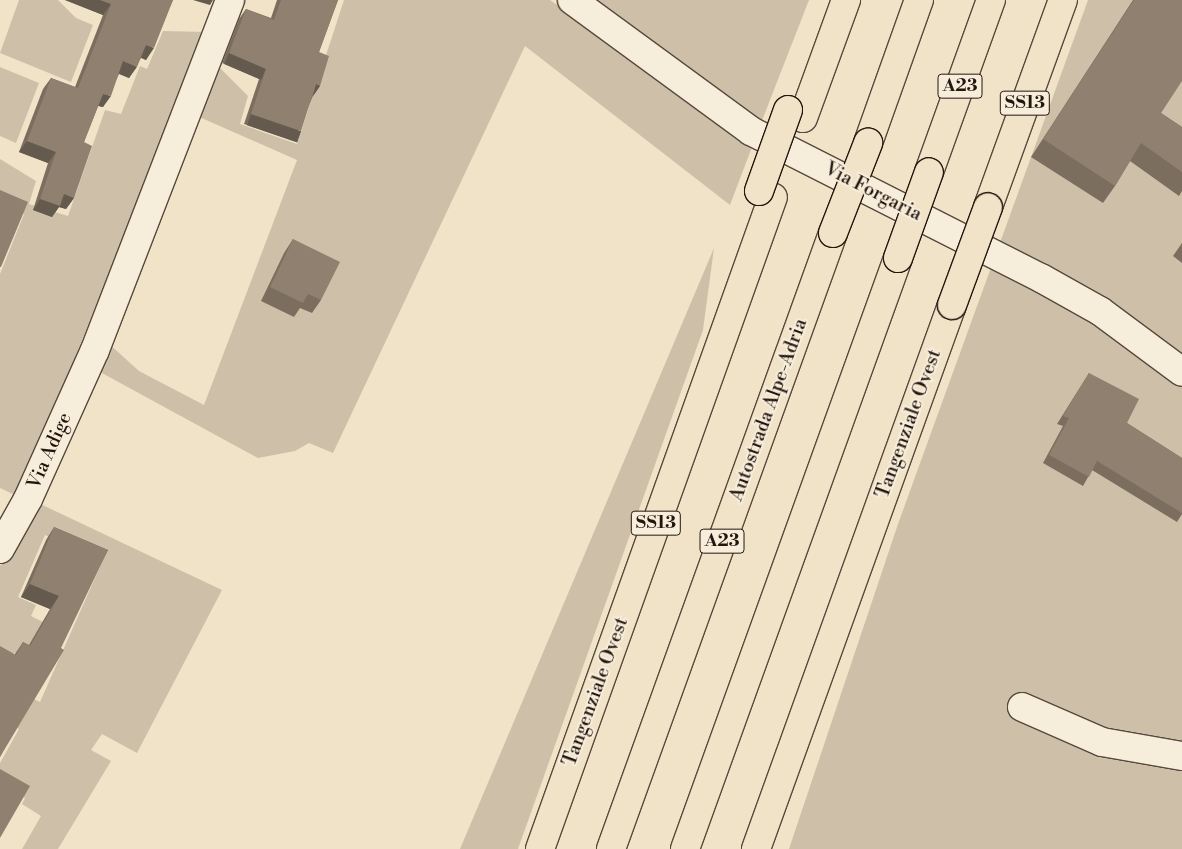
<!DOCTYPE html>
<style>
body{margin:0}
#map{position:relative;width:1182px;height:849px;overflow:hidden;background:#f1e3c8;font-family:"Libre Bodoni",serif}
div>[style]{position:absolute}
.green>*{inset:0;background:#cec0a8}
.roads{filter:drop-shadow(1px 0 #57483c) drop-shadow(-1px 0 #57483c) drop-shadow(0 1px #57483c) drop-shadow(0 -1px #57483c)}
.street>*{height:28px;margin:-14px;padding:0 14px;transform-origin:14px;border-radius:14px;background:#f6eddb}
.highway>*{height:28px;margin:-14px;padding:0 14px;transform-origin:14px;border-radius:14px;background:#f1e3c8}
.bridges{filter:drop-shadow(1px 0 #24150e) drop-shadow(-1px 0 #24150e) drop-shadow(0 1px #24150e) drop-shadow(0 -1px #24150e)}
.highway-bridge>*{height:28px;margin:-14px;padding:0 14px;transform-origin:14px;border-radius:14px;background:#f1e3c8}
.wall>*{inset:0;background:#7b6e5f}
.shaded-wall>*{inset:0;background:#645a4e;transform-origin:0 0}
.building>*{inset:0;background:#8f806f}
span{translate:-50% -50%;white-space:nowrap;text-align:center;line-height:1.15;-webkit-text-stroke:4px #f6eddb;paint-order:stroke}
.shield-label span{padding:1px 4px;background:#f6eddb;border:1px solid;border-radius:4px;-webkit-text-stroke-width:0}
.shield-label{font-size:18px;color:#24150e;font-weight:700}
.street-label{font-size:19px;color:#24150e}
</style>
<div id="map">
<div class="green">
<div style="clip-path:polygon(19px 0,58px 0,76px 18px,93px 25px,71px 82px,0 53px)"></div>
<div style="clip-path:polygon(344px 0,550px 0,752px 147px,730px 205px,525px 46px,333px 453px,309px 443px,295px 451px,258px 458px,100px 372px,108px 343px,139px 371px,204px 405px,297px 160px,197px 116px,216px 64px,248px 96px,240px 124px,297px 144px)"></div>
<div style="clip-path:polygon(589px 0,809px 0,761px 123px)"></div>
<div style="clip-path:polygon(1088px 0,1182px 0,1182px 849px,789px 849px,898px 524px)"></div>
<div style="clip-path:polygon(163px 31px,206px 32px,19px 497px,0 488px,0 274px,24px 214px,0 203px,0 159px,36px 181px,29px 204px,68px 216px,105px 110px,121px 114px,140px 66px,147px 69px)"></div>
<div style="clip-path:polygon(0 67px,39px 83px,16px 143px,0 136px)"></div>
<div style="clip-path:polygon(714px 248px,703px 330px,518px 849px,460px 849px)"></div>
<div style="clip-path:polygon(34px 501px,222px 590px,137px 753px,102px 734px,91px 750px,111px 761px,58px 849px,22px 849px,41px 816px,22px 804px,25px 798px,0 783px,0 763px,19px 729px,0 717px,0 682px,40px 702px,103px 560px,45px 535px,18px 597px,36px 605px,31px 616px,43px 622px,30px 647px,21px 656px,14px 653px,7px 666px,0 662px,0 566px)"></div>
</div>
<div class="roads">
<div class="street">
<div style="left:572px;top:0;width:222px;rotate:36.2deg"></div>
<div style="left:751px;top:131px;width:325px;rotate:26.9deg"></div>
<div style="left:1041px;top:278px;width:68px;rotate:29.2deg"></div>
<div style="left:1100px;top:311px;width:102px;rotate:36.6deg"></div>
<div style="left:0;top:549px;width:57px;rotate:-60.8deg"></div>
<div style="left:28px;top:499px;width:163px;rotate:-65.8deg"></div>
<div style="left:95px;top:350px;width:375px;rotate:-68.9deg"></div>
<div style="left:1022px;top:707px;width:87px;rotate:23.6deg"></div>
<div style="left:1102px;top:742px;width:81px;rotate:9.9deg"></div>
</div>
<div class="highway">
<div style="left:803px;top:118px;width:126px;rotate:-70deg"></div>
<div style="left:868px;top:143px;width:152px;rotate:-70.4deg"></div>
<div style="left:929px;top:172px;width:183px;rotate:-70.2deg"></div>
<div style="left:988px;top:207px;width:220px;rotate:-70.1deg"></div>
<div style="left:540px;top:849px;width:692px;rotate:-70.34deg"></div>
<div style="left:611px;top:849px;width:655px;rotate:-70.18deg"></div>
<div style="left:685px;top:849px;width:628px;rotate:-70.18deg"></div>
<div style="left:756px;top:849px;width:578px;rotate:-70.19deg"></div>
</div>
</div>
<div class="bridges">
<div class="highway-bridge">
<div style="left:759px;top:191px;width:86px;rotate:-70.3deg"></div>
<div style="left:833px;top:233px;width:97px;rotate:-68.7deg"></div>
<div style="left:898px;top:258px;width:91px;rotate:-70.2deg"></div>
<div style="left:952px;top:305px;width:104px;rotate:-69.8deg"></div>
</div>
</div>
<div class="wall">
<div style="clip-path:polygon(65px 0,173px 0,146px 60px,141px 58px,129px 78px,119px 74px,103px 107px,98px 106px,84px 142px,74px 198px,66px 209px,59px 207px,52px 217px,33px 210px,48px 163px,19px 152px,43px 89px,51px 78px,75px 87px,103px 15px)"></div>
<div style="clip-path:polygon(277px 0,338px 0,319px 52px,320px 86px,313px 96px,294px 141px,244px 124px,259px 79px,222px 63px,239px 19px,246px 9px,271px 18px)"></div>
<div style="clip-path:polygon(1133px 0,1182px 0,1161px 113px,1182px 127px,1182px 191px,1179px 196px,1130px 161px,1115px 186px,1103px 203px,1031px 157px)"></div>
<div style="clip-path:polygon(293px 239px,321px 300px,312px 313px,300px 308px,294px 317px,261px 301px,284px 253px)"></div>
<div style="clip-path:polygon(1182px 243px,1182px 263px,1173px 256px)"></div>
<div style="clip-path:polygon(1089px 373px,1127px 423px,1182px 458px,1182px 514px,1177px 522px,1092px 470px,1083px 486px,1043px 463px,1063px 426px,1057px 424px)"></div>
<div style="clip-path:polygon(54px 527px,108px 550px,0 757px,15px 654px,23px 642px,29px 645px,50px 609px,21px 597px,46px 540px)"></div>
</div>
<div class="shaded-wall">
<div style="clip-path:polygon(65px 0,100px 0,111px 4px,103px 15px)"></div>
<div style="clip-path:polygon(193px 0,213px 0,210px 5px)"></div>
<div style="clip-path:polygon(146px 45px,154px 48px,146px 60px,138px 56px)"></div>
<div style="left:229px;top:53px;width:40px;height:12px;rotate:23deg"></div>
<div style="clip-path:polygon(123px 61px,137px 67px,129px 78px,115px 72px)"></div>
<div style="clip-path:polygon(316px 84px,320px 86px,313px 96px)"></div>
<div style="clip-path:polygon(103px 94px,111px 96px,103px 107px,95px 105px)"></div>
<div style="left:251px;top:114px;width:53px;height:12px;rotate:19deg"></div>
<div style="clip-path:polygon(27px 141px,56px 152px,48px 163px,19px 152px)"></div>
<div style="clip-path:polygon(64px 194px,74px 198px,66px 209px,59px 207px,52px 217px,33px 210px,40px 199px)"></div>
<div style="clip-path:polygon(30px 584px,59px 596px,50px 609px,21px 597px)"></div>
</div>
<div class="building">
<div style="clip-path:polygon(100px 0,173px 0,154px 48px,146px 45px,137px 67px,123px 61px,111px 96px,103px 94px,84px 142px,92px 146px,74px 198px,64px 194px,60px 206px,40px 199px,56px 152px,27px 141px,51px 78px,78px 88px,111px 4px)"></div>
<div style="clip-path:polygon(281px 0,338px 0,319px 52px,329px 56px,320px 86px,316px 84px,301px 131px,251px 114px,266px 69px,229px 53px,246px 9px,274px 20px)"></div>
<div style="clip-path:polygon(1134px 0,1182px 0,1182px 81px,1161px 113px,1182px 127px,1182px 172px,1141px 143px,1115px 186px,1043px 139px)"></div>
<div style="clip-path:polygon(0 190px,28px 202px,1px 267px,0 267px)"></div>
<div style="clip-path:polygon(293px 239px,340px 262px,321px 300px,308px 294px,303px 303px,270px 287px)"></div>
<div style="clip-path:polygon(1089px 373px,1139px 399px,1127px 423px,1182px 458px,1182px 513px,1097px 461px,1089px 477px,1049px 455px,1069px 418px,1063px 416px)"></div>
<div style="clip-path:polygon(54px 527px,108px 550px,61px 648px,64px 650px,0 757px,0 646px,16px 655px,23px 642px,30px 646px,59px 596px,30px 584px)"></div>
<div style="clip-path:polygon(0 769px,30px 786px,0 838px)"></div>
</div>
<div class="shield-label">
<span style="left:960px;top:86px">A23</span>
<span style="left:1025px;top:103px">SS13</span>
<span style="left:656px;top:523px">SS13</span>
<span style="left:722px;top:541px">A23</span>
</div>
<div class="street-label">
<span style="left:873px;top:192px;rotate:27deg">Via Forgaria</span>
<span style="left:769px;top:410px;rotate:-70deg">Autostrada Alpe-Adria</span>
<span style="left:909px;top:424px;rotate:-70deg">Tangenziale Ovest</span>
<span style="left:50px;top:451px;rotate:-66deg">Via Adige</span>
<span style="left:596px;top:692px;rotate:-70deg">Tangenziale Ovest</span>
</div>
</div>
